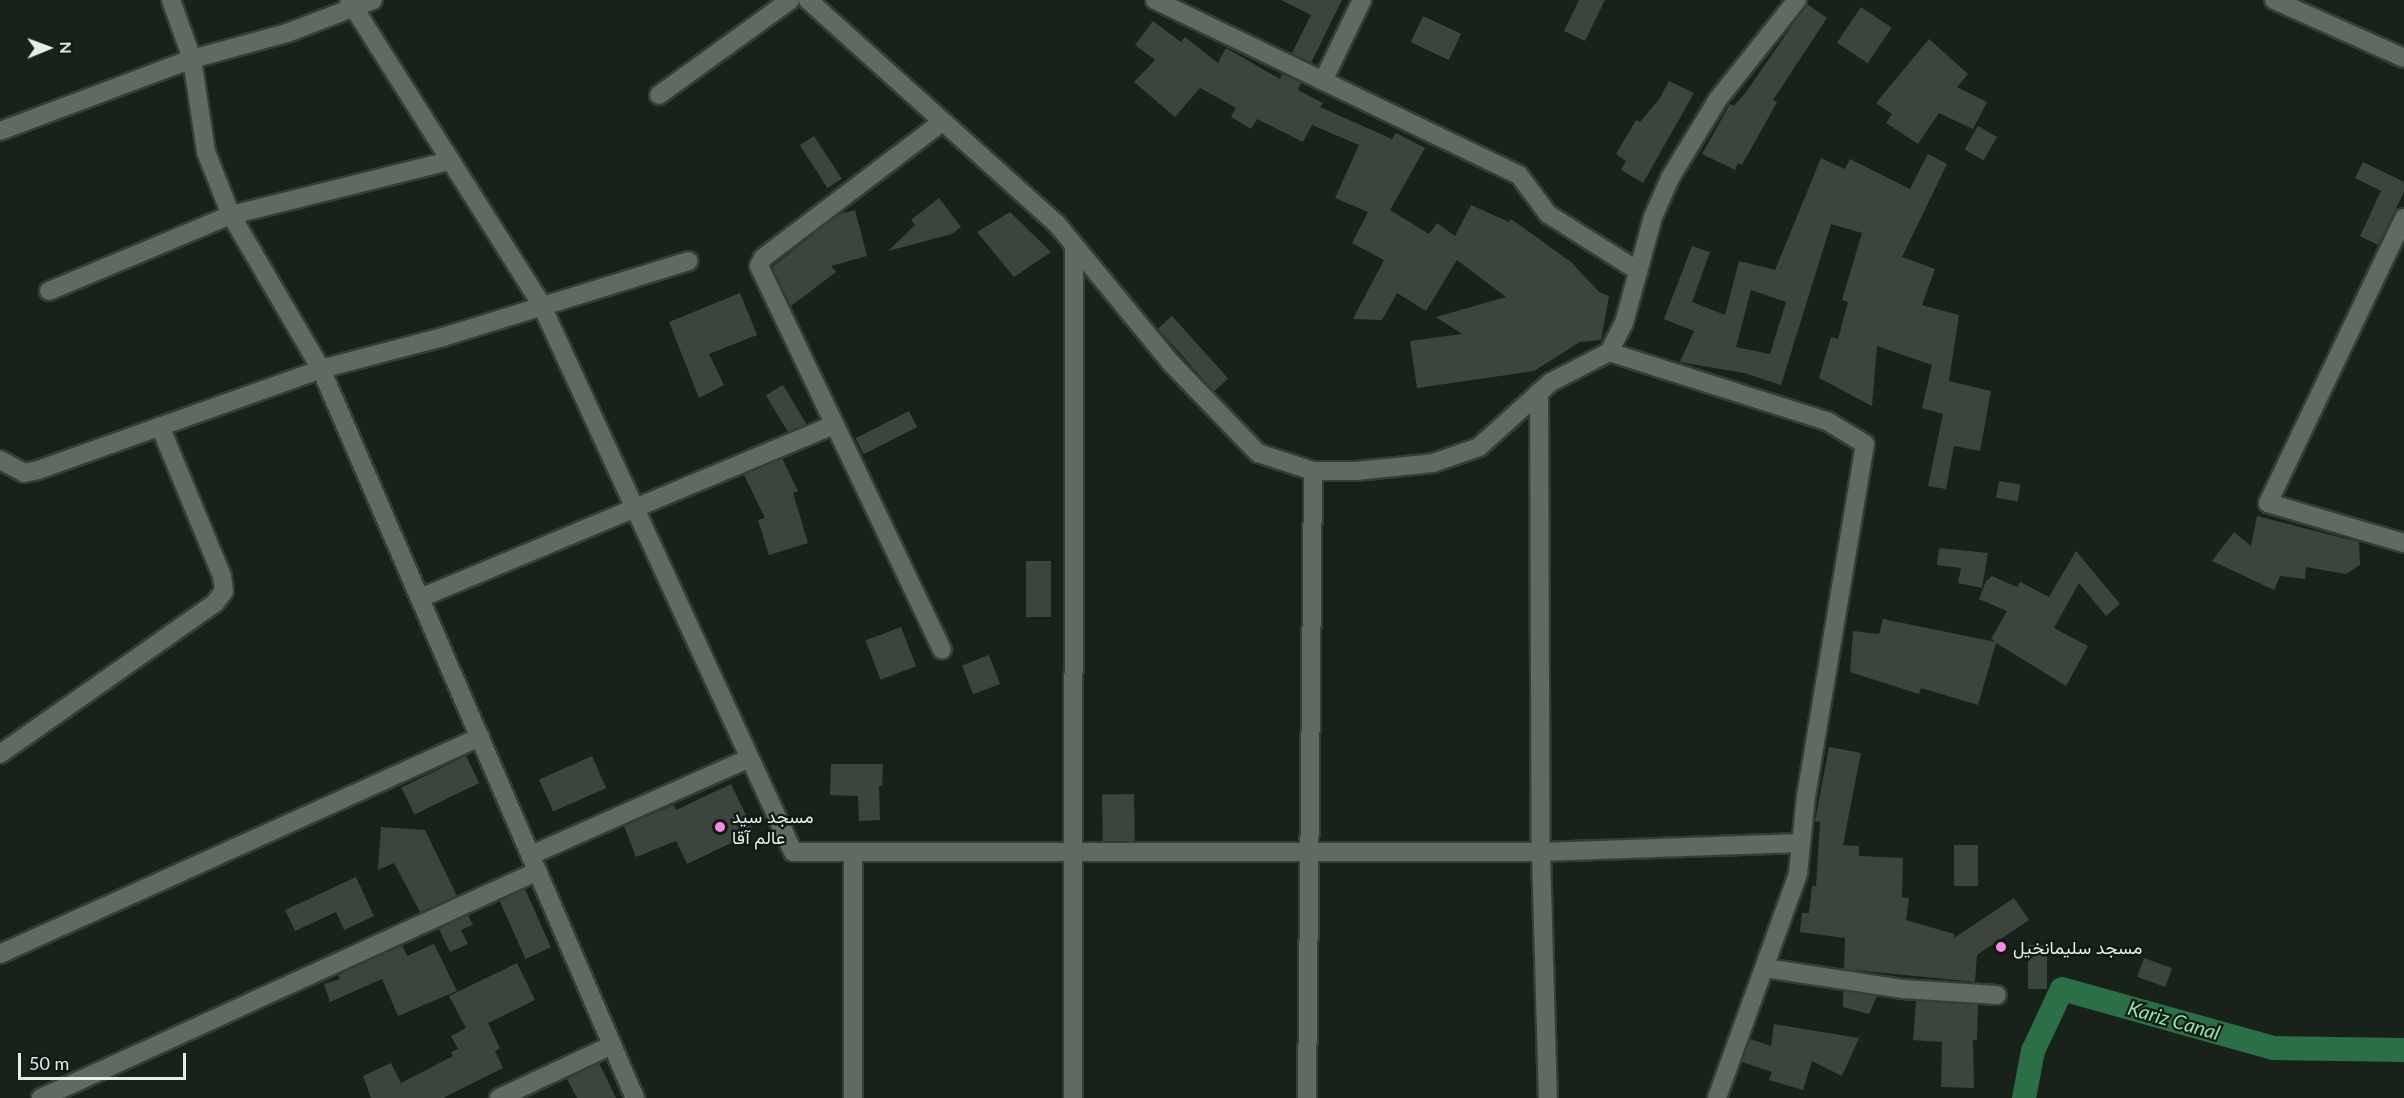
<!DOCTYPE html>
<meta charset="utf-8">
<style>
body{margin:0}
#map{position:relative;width:2404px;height:1098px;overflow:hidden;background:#18221b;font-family:Lato,Vazirmatn,sans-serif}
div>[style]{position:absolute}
.canal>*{height:24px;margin:-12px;padding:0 12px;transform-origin:12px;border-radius:12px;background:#2a6f46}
.building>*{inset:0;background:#3b453e;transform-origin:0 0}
.roads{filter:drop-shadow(2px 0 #363d38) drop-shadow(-2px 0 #363d38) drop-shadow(0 2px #363d38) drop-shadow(0 -2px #363d38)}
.minor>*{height:18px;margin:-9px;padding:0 9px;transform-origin:9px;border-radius:9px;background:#5e6a62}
.dots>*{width:16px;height:16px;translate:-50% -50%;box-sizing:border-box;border:3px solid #0f1812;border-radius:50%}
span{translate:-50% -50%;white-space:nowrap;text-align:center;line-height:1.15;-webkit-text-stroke:4.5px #0f1812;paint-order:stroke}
.poi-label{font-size:18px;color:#e7ede9}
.left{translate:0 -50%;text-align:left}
.water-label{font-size:20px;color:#8ae9ac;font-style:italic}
.north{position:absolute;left:18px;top:18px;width:60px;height:60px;-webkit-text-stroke:4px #0f1812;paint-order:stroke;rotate:89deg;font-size:16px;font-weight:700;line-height:24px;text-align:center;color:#e7ede9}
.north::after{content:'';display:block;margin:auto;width:21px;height:27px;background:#e7ede9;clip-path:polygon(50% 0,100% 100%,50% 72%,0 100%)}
.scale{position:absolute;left:18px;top:1053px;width:168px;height:27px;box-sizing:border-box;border:3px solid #e7ede9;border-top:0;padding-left:8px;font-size:18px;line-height:21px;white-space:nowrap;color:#e7ede9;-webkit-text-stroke:4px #0f1812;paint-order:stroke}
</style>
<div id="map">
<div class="canal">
<div style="left:2024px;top:1098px;width:48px;rotate:-79.2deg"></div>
<div style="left:2033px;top:1051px;width:68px;rotate:-64.9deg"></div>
<div style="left:2062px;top:989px;width:220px;rotate:15.6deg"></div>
<div style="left:2274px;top:1048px;width:130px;rotate:0.9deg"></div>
</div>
<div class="building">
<div style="clip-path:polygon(1281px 0,1342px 0,1311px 63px,1292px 53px,1311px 15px)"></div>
<div style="clip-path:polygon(1579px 0,1605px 0,1585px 41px,1564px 31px)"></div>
<div style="clip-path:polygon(1807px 4px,1827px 18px,1773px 100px,1777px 102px,1742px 165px,1738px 163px,1735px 170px,1702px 154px,1730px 104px,1734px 106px,1746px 92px)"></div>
<div style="left:1861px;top:7px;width:37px;height:43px;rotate:34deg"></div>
<div style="left:1423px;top:16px;width:42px;height:29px;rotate:25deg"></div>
<div style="clip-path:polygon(1153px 21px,1181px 42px,1185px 37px,1218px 63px,1226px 48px,1280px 79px,1282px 74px,1301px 83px,1298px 90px,1323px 103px,1320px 107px,1392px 139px,1396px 133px,1425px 148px,1390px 210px,1429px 234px,1437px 223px,1455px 236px,1471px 205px,1509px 222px,1511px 219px,1571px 262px,1599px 292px,1609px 296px,1601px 340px,1580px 342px,1534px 371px,1417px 388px,1410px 341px,1462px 334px,1436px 317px,1506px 297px,1457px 260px,1426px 311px,1397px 293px,1382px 320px,1353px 319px,1384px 260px,1352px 243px,1368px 212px,1335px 198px,1359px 145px,1312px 125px,1303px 142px,1257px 119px,1251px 129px,1231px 117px,1236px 108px,1200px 88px,1175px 117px,1134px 82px,1155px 60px,1135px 45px)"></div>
<div style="clip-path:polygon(1929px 39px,1968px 74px,1957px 87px,1987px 102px,1973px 129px,1939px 113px,1918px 144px,1886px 123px,1892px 114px,1876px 103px)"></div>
<div style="clip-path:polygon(1669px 81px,1694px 93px,1643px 183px,1621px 170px,1626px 161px,1616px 154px,1636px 120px,1640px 122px,1660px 98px)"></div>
<div style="left:1978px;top:126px;width:22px;height:27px;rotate:30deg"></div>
<div style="left:814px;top:136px;width:51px;height:17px;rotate:57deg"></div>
<div style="clip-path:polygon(evenodd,1928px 154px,1947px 164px,1902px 257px,1935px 269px,1922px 305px,1959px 315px,1949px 381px,1991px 391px,1980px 451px,1954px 446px,1946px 489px,1928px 486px,1943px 414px,1922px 408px,1932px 365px,1877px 346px,1872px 406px,1819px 378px,1831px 337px,1838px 339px,1848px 302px,1842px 300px,1862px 233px,1831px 224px,1781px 385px,1744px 373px,1680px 362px,1694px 331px,1664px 319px,1692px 246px,1710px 252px,1692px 302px,1725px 315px,1739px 261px,1775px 270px,1821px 158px,1845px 169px,1850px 159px,1910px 189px,1928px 154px,1751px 290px,1786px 302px,1770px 354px,1736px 347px,1751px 290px)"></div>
<div style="clip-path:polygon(2363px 162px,2404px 182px,2404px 192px,2378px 245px,2360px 236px,2381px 191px,2355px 178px)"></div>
<div style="clip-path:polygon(939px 198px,961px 227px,952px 234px,888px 251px,915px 225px,911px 220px)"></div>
<div style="clip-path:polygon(855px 210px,867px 256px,831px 266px,836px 272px,791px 306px,772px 267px,839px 214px)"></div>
<div style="clip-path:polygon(1010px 212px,1051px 252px,1014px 277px,977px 232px)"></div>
<div style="clip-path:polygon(740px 293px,757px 335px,709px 354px,724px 385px,699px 398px,669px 322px)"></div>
<div style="left:1172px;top:316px;width:84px;height:19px;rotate:48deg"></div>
<div style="left:783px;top:385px;width:45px;height:20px;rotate:59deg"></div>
<div style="left:909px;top:411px;width:18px;height:60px;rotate:63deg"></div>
<div style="clip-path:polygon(782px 458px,798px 491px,793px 493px,808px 543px,769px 555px,758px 520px,765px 518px,744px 475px)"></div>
<div style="left:1999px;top:481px;width:22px;height:17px;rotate:10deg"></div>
<div style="clip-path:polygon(2257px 516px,2359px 542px,2360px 565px,2346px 574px,2306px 567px,2305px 579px,2280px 576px,2274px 590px,2212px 561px,2234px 532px,2251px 546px)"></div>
<div style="clip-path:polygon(1939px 548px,1988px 553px,1982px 588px,1958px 583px,1961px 568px,1937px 565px)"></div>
<div style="clip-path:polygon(2076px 551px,2120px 604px,2106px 616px,2079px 583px,2054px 628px,2088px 646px,2066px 686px,1996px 643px,1978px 705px,1921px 688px,1919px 694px,1850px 672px,1853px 631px,1879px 634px,1883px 619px,1996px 642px,1991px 639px,2007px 611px,1979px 599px,1986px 581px,1992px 576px,2017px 587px,2020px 582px,2049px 597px)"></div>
<div style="left:1026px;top:561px;width:25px;height:56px"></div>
<div style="left:901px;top:627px;width:42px;height:38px;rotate:69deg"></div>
<div style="left:989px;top:655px;width:31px;height:29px;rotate:69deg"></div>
<div style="clip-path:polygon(1829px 747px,1861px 753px,1843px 845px,1859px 846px,1859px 856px,1903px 858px,1902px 897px,1909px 898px,1906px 920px,1954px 934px,1954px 938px,2014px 898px,2029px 920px,1977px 955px,1975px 982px,1844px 969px,1845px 938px,1800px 932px,1802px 913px,1809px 913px,1812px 886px,1816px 886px,1820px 822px,1815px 821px)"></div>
<div style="left:466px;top:756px;width:30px;height:72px;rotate:64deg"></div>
<div style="left:592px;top:756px;width:35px;height:58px;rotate:66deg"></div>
<div style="clip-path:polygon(831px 764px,883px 764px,882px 786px,879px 786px,880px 820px,859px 821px,858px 796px,830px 795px)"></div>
<div style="clip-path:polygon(731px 784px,754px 832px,687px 864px,676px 841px,636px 857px,624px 826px,674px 805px,676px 810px)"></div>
<div style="left:1134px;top:794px;width:47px;height:32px;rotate:89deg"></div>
<div style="clip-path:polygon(381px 827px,425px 830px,457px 896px,420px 912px,394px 863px,378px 870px)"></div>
<div style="left:1978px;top:845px;width:41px;height:24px;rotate:90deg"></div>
<div style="clip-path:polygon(356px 877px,374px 916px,344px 930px,336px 912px,295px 931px,285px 910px)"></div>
<div style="left:525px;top:889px;width:64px;height:28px;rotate:66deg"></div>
<div style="clip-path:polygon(468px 915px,473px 925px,461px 930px,468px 944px,450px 952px,439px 929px)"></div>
<div style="clip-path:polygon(434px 944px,457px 991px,398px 1016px,382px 979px,330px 1002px,324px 984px,340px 979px,338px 975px,402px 945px,407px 956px)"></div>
<div style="left:2028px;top:945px;width:19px;height:44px"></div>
<div style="left:2144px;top:958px;width:30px;height:20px;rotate:20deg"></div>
<div style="clip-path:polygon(517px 963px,535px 1000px,488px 1023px,500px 1048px,495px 1051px,503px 1068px,443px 1098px,371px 1098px,363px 1076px,391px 1063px,401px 1083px,453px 1056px,451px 1052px,458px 1049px,451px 1036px,466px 1028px,449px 996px)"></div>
<div style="clip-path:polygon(1843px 991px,1877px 996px,1869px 1014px,1843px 1007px)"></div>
<div style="clip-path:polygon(1916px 1001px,1978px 1005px,1977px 1040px,1973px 1040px,1974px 1088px,1941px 1087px,1942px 1042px,1913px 1040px)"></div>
<div style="clip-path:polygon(1774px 1024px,1859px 1038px,1842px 1076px,1812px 1061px,1803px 1090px,1769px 1080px,1772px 1072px,1742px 1062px,1750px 1039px,1771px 1046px)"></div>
<div style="clip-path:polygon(599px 1063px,616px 1098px,577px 1098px,567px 1079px)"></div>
</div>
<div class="roads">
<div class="minor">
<div style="left:171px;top:0;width:63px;rotate:70.4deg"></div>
<div style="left:192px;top:59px;width:94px;rotate:81.4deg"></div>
<div style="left:206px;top:152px;width:68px;rotate:68.4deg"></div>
<div style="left:231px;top:215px;width:178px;rotate:59.7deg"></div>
<div style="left:321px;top:369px;width:794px;rotate:66.7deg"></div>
<div style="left:349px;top:0;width:360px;rotate:57.7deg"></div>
<div style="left:541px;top:304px;width:603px;rotate:65.3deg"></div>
<div style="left:793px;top:852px;width:748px"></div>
<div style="left:1541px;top:852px;width:260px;rotate:-2deg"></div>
<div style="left:808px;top:0;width:334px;rotate:42deg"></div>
<div style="left:1056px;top:223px;width:183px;rotate:50.6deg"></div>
<div style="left:1172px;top:364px;width:124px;rotate:46deg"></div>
<div style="left:1258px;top:453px;width:58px;rotate:18.1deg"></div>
<div style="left:1313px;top:471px;width:43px"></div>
<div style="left:1356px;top:471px;width:77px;rotate:-5.9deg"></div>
<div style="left:1433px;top:463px;width:49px;rotate:-19.2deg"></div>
<div style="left:1479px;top:447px;width:97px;rotate:-42.1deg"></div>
<div style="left:1551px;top:382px;width:65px;rotate:-27.3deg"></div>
<div style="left:1609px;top:352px;width:33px;rotate:-63deg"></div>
<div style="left:1624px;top:323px;width:110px;rotate:-74.7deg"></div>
<div style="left:1653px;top:217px;width:43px;rotate:-66.4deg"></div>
<div style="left:1670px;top:178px;width:92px;rotate:-58.7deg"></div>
<div style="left:1718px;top:99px;width:127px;rotate:-51.4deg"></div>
<div style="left:1155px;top:0;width:404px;rotate:25.7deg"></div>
<div style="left:1519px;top:175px;width:49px;rotate:53.4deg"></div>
<div style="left:1548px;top:214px;width:107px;rotate:32.3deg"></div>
<div style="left:2274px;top:0;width:142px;rotate:24deg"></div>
<div style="left:1323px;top:81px;width:90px;rotate:-64.3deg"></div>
<div style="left:659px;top:95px;width:162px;rotate:-35.9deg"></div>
<div style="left:942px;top:122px;width:225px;rotate:142.8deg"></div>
<div style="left:763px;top:258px;width:9px;rotate:117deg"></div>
<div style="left:759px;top:266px;width:425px;rotate:64.5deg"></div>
<div style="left:0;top:131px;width:205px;rotate:-20.6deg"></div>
<div style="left:192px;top:59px;width:98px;rotate:-15.3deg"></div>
<div style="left:287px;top:33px;width:92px;rotate:-21deg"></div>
<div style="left:2404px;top:218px;width:316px;rotate:115.5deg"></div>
<div style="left:2268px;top:503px;width:142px;rotate:16.4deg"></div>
<div style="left:49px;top:291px;width:197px;rotate:-22.7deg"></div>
<div style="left:231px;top:215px;width:226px;rotate:-13.9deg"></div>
<div style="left:1609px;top:352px;width:229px;rotate:17.6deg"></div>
<div style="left:1827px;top:421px;width:44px;rotate:31.2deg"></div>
<div style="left:1865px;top:444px;width:357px;rotate:99.5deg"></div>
<div style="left:1806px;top:796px;width:78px;rotate:95.9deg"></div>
<div style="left:1798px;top:874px;width:238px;rotate:109.9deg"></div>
<div style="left:1539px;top:392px;width:460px;rotate:89.8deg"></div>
<div style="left:1541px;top:852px;width:246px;rotate:88.4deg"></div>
<div style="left:0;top:460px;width:27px;rotate:28deg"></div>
<div style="left:24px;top:473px;width:14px;rotate:-12deg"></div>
<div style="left:38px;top:470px;width:300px;rotate:-19.6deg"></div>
<div style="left:321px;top:369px;width:126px;rotate:-14.7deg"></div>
<div style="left:443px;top:337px;width:257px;rotate:-17.2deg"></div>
<div style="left:420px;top:598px;width:448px;rotate:-22.7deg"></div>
<div style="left:0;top:754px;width:263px;rotate:-35.1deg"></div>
<div style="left:215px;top:603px;width:15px;rotate:-53deg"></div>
<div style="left:224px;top:591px;width:15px;rotate:-98deg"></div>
<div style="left:222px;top:576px;width:162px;rotate:-112.5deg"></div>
<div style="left:853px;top:852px;width:246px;rotate:90deg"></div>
<div style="left:531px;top:855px;width:237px;rotate:-23.9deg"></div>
<div style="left:0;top:954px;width:527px;rotate:-24.33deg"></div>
<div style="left:1765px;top:968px;width:140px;rotate:8.7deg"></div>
<div style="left:1903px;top:989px;width:94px;rotate:3.7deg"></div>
<div style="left:41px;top:1098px;width:546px;rotate:-24.55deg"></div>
<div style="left:499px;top:1098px;width:125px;rotate:-25.1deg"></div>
<div style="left:1073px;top:1098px;width:852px;rotate:-89.93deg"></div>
<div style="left:1307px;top:1098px;width:627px;rotate:-89.45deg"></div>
</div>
</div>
<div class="dots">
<div style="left:720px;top:827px;background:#fb87e6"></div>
<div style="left:2001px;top:947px;background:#fb87e6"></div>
</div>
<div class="poi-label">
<span class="left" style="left:732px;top:827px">مسجد سید<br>عالم آقا</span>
<span class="left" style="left:2013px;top:947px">مسجد سلیمانخیل</span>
</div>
<div class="water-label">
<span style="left:2174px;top:1020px;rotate:16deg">Kariz Canal</span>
</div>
<div class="north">N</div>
<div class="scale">50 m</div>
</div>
